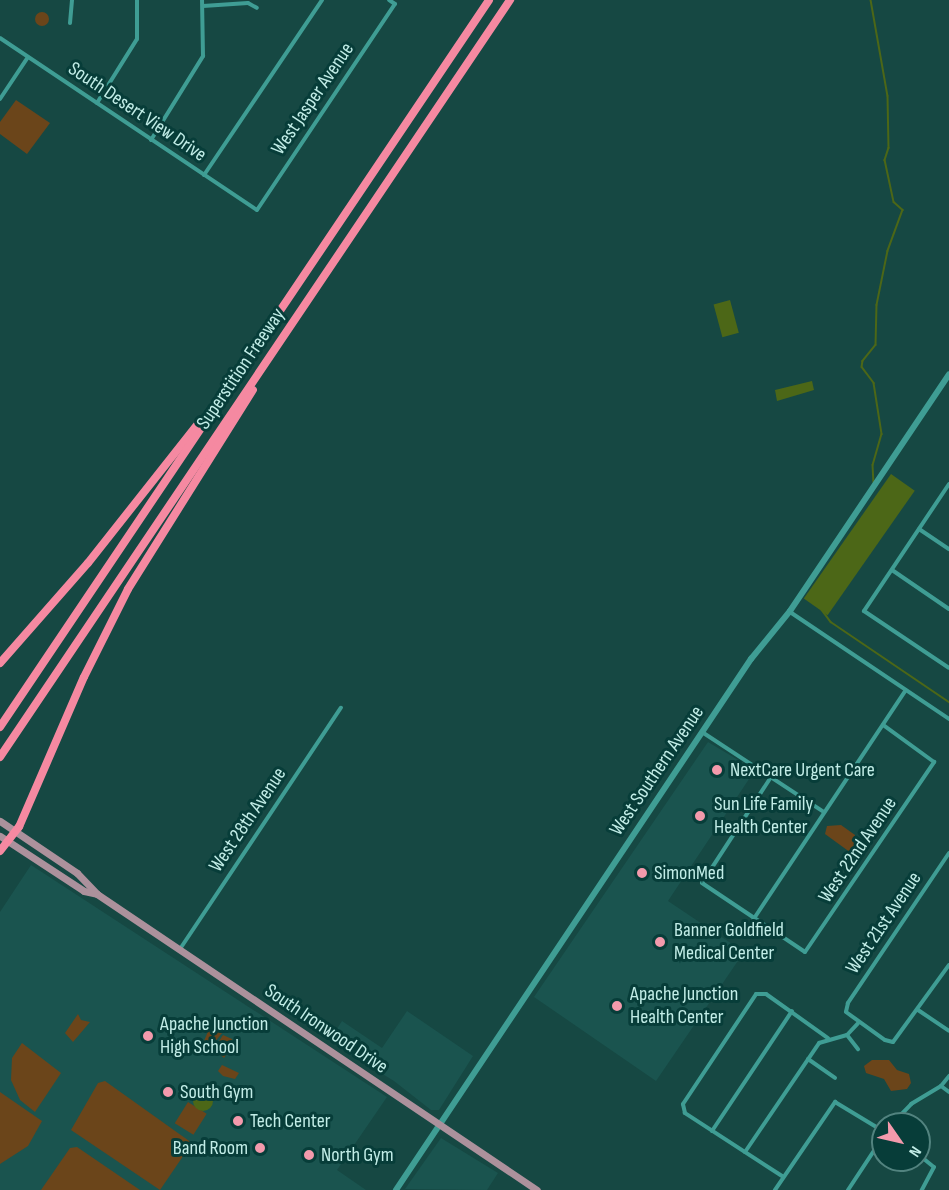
<!DOCTYPE html>
<style>
body{margin:0}
#map{position:relative;width:949px;height:1190px;overflow:hidden;background:#164843;font-family:"Sofia Sans Condensed",sans-serif}
div>[style]{position:absolute}
.built>*{inset:0;background:#1a544f}
.green>*{inset:0;background:#6b451a;transform-origin:0 0}
.round{border-radius:50%}
.water>*{inset:0;background:#4c6717;transform-origin:0 0}
.stream>*{height:1.5px;margin:-0.75px;padding:0 0.75px;transform-origin:0.75px;border-radius:0.75px;background:#4c6717}
.street>*{height:4px;margin:-2px;padding:0 2px;transform-origin:2px;border-radius:2px;background:#3f9d94}
.secondary>*{height:6px;margin:-3px;padding:0 3px;transform-origin:3px;border-radius:3px;background:#3f9d94}
.primary>*{height:7px;margin:-3.5px;padding:0 3.5px;transform-origin:3.5px;border-radius:3.5px;background:#ac919c}
.highway>*{height:8px;margin:-4px;padding:0 4px;transform-origin:4px;border-radius:4px;background:#f589a1}
.dots>*{width:16px;height:16px;translate:-50% -50%;box-sizing:border-box;border:3px solid #073d39;border-radius:50%}
span{translate:-50% -50%;white-space:nowrap;text-align:center;line-height:1.15;-webkit-text-stroke:6px #073d39;paint-order:stroke}
.street-label{font-size:20px;color:#c2ede7}
.poi-label{font-size:20px;color:#c2ede7}
.left{translate:0 -50%;text-align:left}
.right{translate:-100% -50%;text-align:right}
.north{position:absolute;left:871px;top:1112px;width:60px;height:60px;box-sizing:border-box;background:#073d39;border:2px solid #52837f;border-radius:50%;rotate:124deg;font-size:16px;font-weight:700;line-height:24px;text-align:center;color:#c2ede7}
.north::after{content:'';display:block;margin:auto;width:21px;height:27px;background:#f39aac;clip-path:polygon(50% 0,100% 100%,50% 72%,0 100%)}
</style>
<div id="map">
<div class="built">
<div style="clip-path:polygon(708px 742px,755px 770px,668px 901px,744px 952px,656px 1081px,534px 997px)"></div>
<div style="clip-path:polygon(31px 865px,387px 1097px,337px 1170px,366px 1190px,0 1190px,0 912px)"></div>
<div style="clip-path:polygon(407px 1011px,473px 1056px,439px 1110px,431px 1110px,394px 1081px,329px 1041px,342px 1021px,382px 1048px)"></div>
<div style="clip-path:polygon(441px 1138px,498px 1173px,487px 1190px,405px 1189px)"></div>
</div>
<div class="green">
<div class="round" style="left:35px;top:12px;width:14px;height:14px"></div>
<div style="clip-path:polygon(16px 100px,50px 123px,27px 154px,0 134px,0 122px)"></div>
<div style="clip-path:polygon(841px 825px,855px 835px,858px 858px,825px 834px,827px 826px)"></div>
<div style="clip-path:polygon(78px 1014px,81px 1020px,90px 1022px,73px 1042px,65px 1033px)"></div>
<div style="clip-path:polygon(215px 1028px,222px 1033px,210px 1048px,204px 1041px,209px 1029px)"></div>
<div style="clip-path:polygon(223px 1035px,232px 1039px,233px 1045px,224px 1058px,214px 1049px)"></div>
<div style="clip-path:polygon(22px 1043px,61px 1073px,35px 1112px,20px 1100px,11px 1080px,12px 1058px)"></div>
<div style="clip-path:polygon(872px 1060px,889px 1060px,897px 1070px,909px 1074px,911px 1083px,907px 1089px,891px 1091px,884px 1079px,866px 1073px,864px 1066px)"></div>
<div style="clip-path:polygon(222px 1065px,239px 1073px,235px 1079px,223px 1076px,218px 1071px)"></div>
<div style="clip-path:polygon(105px 1081px,192px 1143px,160px 1190px,71px 1130px,98px 1083px)"></div>
<div style="clip-path:polygon(0 1092px,42px 1121px,28px 1146px,0 1164px)"></div>
<div style="left:188px;top:1102px;width:22px;height:25px;rotate:32deg"></div>
<div style="clip-path:polygon(77px 1147px,140px 1190px,41px 1190px,70px 1148px)"></div>
</div>
<div class="water">
<div style="left:730px;top:300px;width:34px;height:17px;rotate:75deg"></div>
<div style="clip-path:polygon(812px 381px,814px 390px,777px 401px,775px 390px)"></div>
<div style="left:891px;top:474px;width:29px;height:152px;rotate:35deg"></div>
<div class="round" style="left:193px;top:1091px;width:20px;height:20px"></div>
</div>
<div class="stream">
<div style="left:871px;top:0;width:97px;rotate:80deg"></div>
<div style="left:888px;top:96px;width:52px;rotate:88.9deg"></div>
<div style="left:889px;top:148px;width:13px;rotate:108deg"></div>
<div style="left:885px;top:160px;width:43px;rotate:77.9deg"></div>
<div style="left:894px;top:202px;width:12px;rotate:42deg"></div>
<div style="left:903px;top:210px;width:44px;rotate:110.1deg"></div>
<div style="left:888px;top:251px;width:55px;rotate:101.5deg"></div>
<div style="left:877px;top:305px;width:40px;rotate:91.4deg"></div>
<div style="left:876px;top:345px;width:21px;rotate:129deg"></div>
<div style="left:863px;top:361px;width:6px;rotate:99deg"></div>
<div style="left:862px;top:367px;width:20px;rotate:53deg"></div>
<div style="left:874px;top:383px;width:52px;rotate:81.1deg"></div>
<div style="left:882px;top:434px;width:32px;rotate:106deg"></div>
<div style="left:873px;top:465px;width:17px;rotate:87deg"></div>
<div style="left:822px;top:610px;width:15px;rotate:53deg"></div>
<div style="left:831px;top:622px;width:143px;rotate:34.1deg"></div>
</div>
<div class="street">
<div style="left:203px;top:6px;width:45px;rotate:-3.8deg"></div>
<div style="left:248px;top:3px;width:10px;rotate:29deg"></div>
<div style="left:70px;top:23px;width:23px;rotate:-85deg"></div>
<div style="left:0;top:38px;width:309px;rotate:33.8deg"></div>
<div style="left:257px;top:210px;width:248px;rotate:-56.2deg"></div>
<div style="left:395px;top:4px;width:7px;rotate:-146deg"></div>
<div style="left:0;top:99px;width:50px;rotate:-56.3deg"></div>
<div style="left:97px;top:103px;width:75px;rotate:-58deg"></div>
<div style="left:137px;top:39px;width:39px;rotate:-90deg"></div>
<div style="left:151px;top:140px;width:99px;rotate:-58.2deg"></div>
<div style="left:203px;top:56px;width:56px;rotate:-91deg"></div>
<div style="left:204px;top:175px;width:211px;rotate:-56deg"></div>
<div style="left:949px;top:484px;width:153px;rotate:123.8deg"></div>
<div style="left:864px;top:611px;width:102px;rotate:33.8deg"></div>
<div style="left:919px;top:529px;width:36px;rotate:34deg"></div>
<div style="left:892px;top:570px;width:69px;rotate:34.4deg"></div>
<div style="left:790px;top:612px;width:192px;rotate:33.9deg"></div>
<div style="left:702px;top:732px;width:146px;rotate:33.3deg"></div>
<div style="left:771px;top:777px;width:126px;rotate:123.1deg"></div>
<div style="left:702px;top:883px;width:124px;rotate:33.8deg"></div>
<div style="left:805px;top:952px;width:230px;rotate:-55.8deg"></div>
<div style="left:934px;top:762px;width:63px;rotate:-144deg"></div>
<div style="left:949px;top:853px;width:181px;rotate:124deg"></div>
<div style="left:848px;top:1003px;width:9px;rotate:103deg"></div>
<div style="left:846px;top:1012px;width:48px;rotate:35.7deg"></div>
<div style="left:885px;top:1040px;width:8px;rotate:14deg"></div>
<div style="left:893px;top:1042px;width:95px;rotate:-54deg"></div>
<div style="left:753px;top:920px;width:276px;rotate:-56.4deg"></div>
<div style="left:180px;top:949px;width:290px;rotate:-56.3deg"></div>
<div style="left:918px;top:1010px;width:37px;rotate:34deg"></div>
<div style="left:847px;top:1035px;width:18px;rotate:52deg"></div>
<div style="left:808px;top:1059px;width:33px;rotate:35deg"></div>
<div style="left:941px;top:1086px;width:10px;rotate:37deg"></div>
<div style="left:892px;top:1124px;width:28px;rotate:-46deg"></div>
<div style="left:911px;top:1104px;width:35px;rotate:-31deg"></div>
<div style="left:941px;top:1086px;width:13px;rotate:-51deg"></div>
<div style="left:712px;top:1131px;width:144px;rotate:-56.3deg"></div>
<div style="left:745px;top:1152px;width:132px;rotate:-55.8deg"></div>
<div style="left:819px;top:1043px;width:29px;rotate:-16deg"></div>
<div style="left:847px;top:1035px;width:16px;rotate:-47deg"></div>
<div style="left:919px;top:1155px;width:19px;rotate:39deg"></div>
<div style="left:934px;top:1167px;width:26px;rotate:118deg"></div>
<div style="left:782px;top:1176px;width:116px;rotate:-147deg"></div>
<div style="left:685px;top:1113px;width:9px;rotate:-103deg"></div>
<div style="left:683px;top:1104px;width:132px;rotate:-56.4deg"></div>
<div style="left:756px;top:994px;width:10px"></div>
<div style="left:766px;top:994px;width:76px;rotate:35.4deg"></div>
<div style="left:775px;top:1190px;width:107px;rotate:-55.7deg"></div>
<div style="left:835px;top:1102px;width:56px;rotate:31.1deg"></div>
<div style="left:848px;top:1190px;width:64px;rotate:-56.6deg"></div>
</div>
<div class="secondary">
<div style="left:396px;top:1190px;width:639px;rotate:-56.24deg"></div>
<div style="left:751px;top:659px;width:62px;rotate:-50.9deg"></div>
<div style="left:790px;top:611px;width:285px;rotate:-56.1deg"></div>
</div>
<div class="primary">
<div style="left:0;top:821px;width:93px;rotate:34deg"></div>
<div style="left:77px;top:873px;width:29px;rotate:46deg"></div>
<div style="left:97px;top:894px;width:530px;rotate:33.93deg"></div>
<div style="left:0;top:836px;width:100px;rotate:33.2deg"></div>
<div style="left:84px;top:891px;width:13px;rotate:13deg"></div>
</div>
<div class="highway">
<div style="left:0;top:663px;width:133px;rotate:-48.7deg"></div>
<div style="left:88px;top:563px;width:181px;rotate:-51.7deg"></div>
<div style="left:0;top:727px;width:876px;rotate:-56.07deg"></div>
<div style="left:0;top:757px;width:913px;rotate:-56.03deg"></div>
<div style="left:0;top:851px;width:31px;rotate:-52deg"></div>
<div style="left:19px;top:827px;width:163px;rotate:-66.6deg"></div>
<div style="left:84px;top:677px;width:98px;rotate:-63.4deg"></div>
<div style="left:128px;top:589px;width:235px;rotate:-57.9deg"></div>
</div>
<div class="dots">
<div style="left:717px;top:770px;background:#f39aac"></div>
<div style="left:700px;top:816px;background:#f39aac"></div>
<div style="left:642px;top:873px;background:#f39aac"></div>
<div style="left:660px;top:942px;background:#f39aac"></div>
<div style="left:617px;top:1006px;background:#f39aac"></div>
<div style="left:148px;top:1036px;background:#f39aac"></div>
<div style="left:168px;top:1092px;background:#f39aac"></div>
<div style="left:238px;top:1121px;background:#f39aac"></div>
<div style="left:260px;top:1148px;background:#f39aac"></div>
<div style="left:309px;top:1155px;background:#f39aac"></div>
</div>
<div class="street-label">
<span style="left:313px;top:99px;rotate:-56deg">West Jasper Avenue</span>
<span style="left:137px;top:112px;rotate:34deg">South Desert View Drive</span>
<span style="left:241px;top:369px;rotate:-56deg">Superstition Freeway</span>
<span style="left:657px;top:771px;rotate:-56deg">West Southern Avenue</span>
<span style="left:248px;top:820px;rotate:-56deg">West 28th Avenue</span>
<span style="left:858px;top:850px;rotate:-56deg">West 22nd Avenue</span>
<span style="left:884px;top:923px;rotate:-56deg">West 21st Avenue</span>
<span style="left:326px;top:1029px;rotate:34deg">South Ironwood Drive</span>
</div>
<div class="poi-label">
<span class="left" style="left:730px;top:770px">NextCare Urgent Care</span>
<span class="left" style="left:714px;top:816px">Sun Life Family<br>Health Center</span>
<span class="left" style="left:654px;top:873px">SimonMed</span>
<span class="left" style="left:674px;top:942px">Banner Goldfield<br>Medical Center</span>
<span class="left" style="left:630px;top:1006px">Apache Junction<br>Health Center</span>
<span class="left" style="left:160px;top:1036px">Apache Junction<br>High School</span>
<span class="left" style="left:180px;top:1092px">South Gym</span>
<span class="left" style="left:250px;top:1121px">Tech Center</span>
<span class="right" style="left:248px;top:1148px">Band Room</span>
<span class="left" style="left:321px;top:1155px">North Gym</span>
</div>
<div class="north">N</div>
</div>
